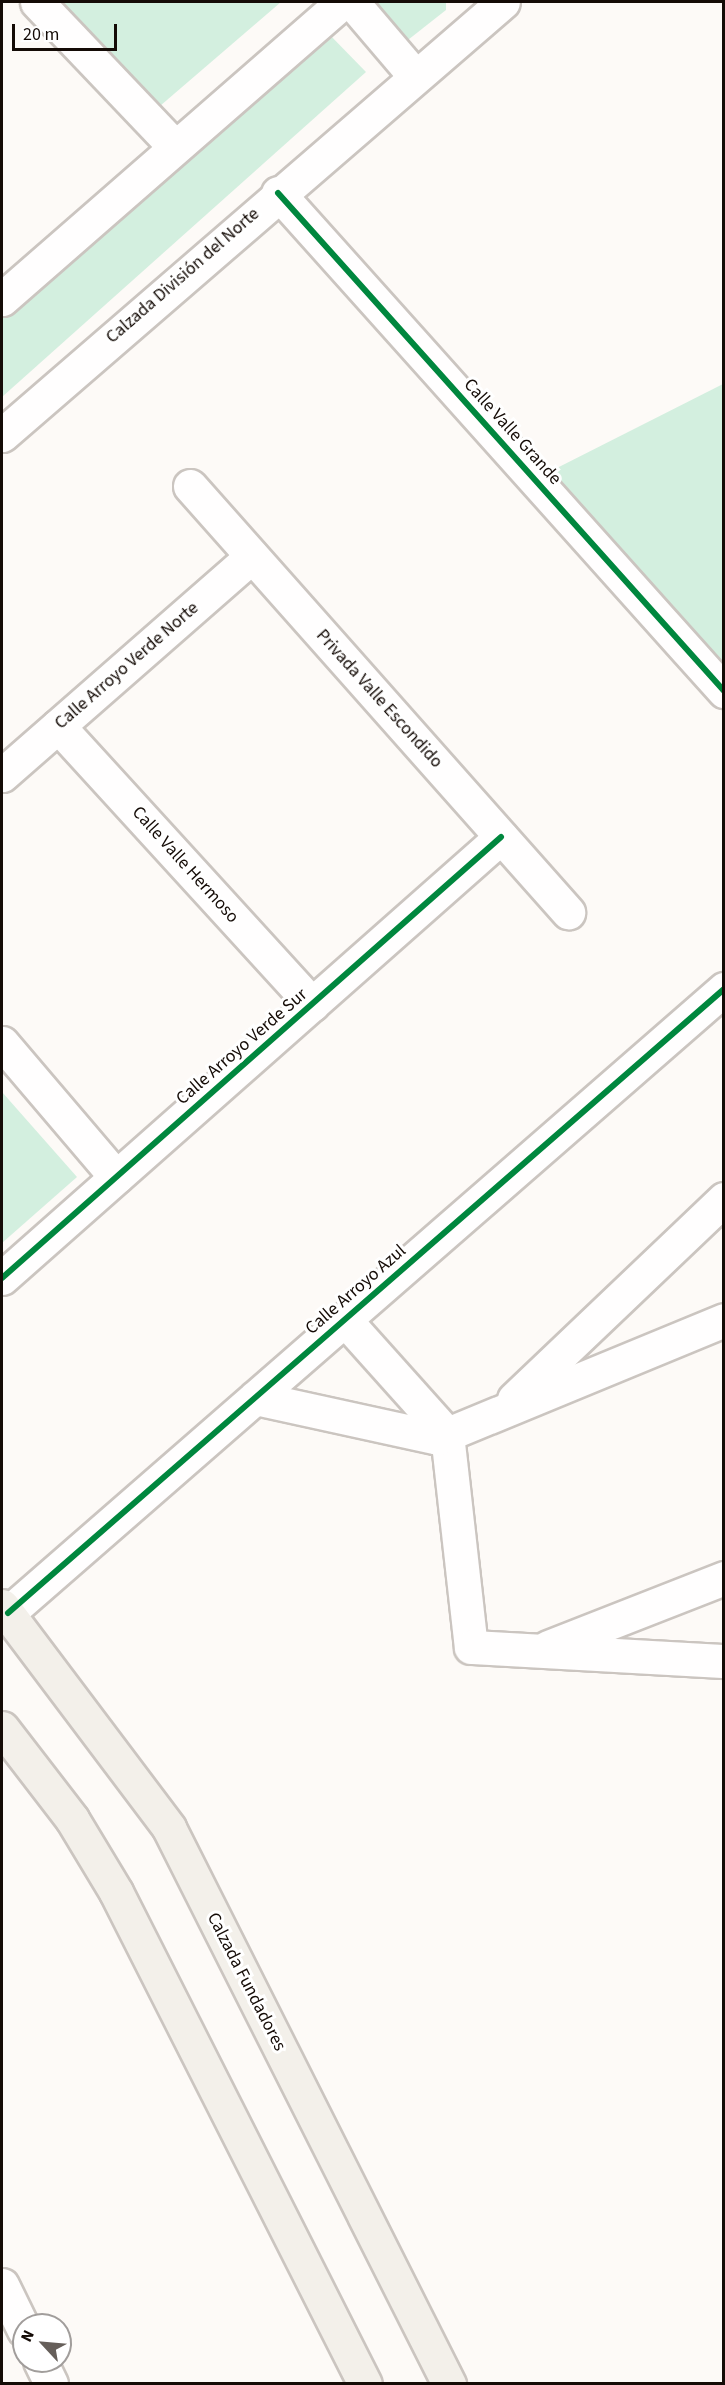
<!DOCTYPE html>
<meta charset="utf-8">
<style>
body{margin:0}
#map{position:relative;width:725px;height:2385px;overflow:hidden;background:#fdfaf7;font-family:"Source Sans 3",sans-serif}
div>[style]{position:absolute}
.green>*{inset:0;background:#d3efdf}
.roads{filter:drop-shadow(2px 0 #cbc5c0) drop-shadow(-2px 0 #cbc5c0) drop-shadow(0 2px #cbc5c0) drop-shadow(0 -2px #cbc5c0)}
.minor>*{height:33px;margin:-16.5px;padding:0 16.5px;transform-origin:16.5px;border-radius:16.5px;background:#fffefe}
.major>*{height:33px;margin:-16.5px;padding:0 16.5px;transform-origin:16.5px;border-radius:16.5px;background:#f3f0ea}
.cycleway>*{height:6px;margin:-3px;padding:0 3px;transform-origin:3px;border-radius:3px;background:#00873e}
span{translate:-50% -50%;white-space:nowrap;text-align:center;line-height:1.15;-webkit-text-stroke:6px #fff;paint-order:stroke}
.street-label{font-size:18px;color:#140b06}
.frame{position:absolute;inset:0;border:3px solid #140b06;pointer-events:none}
.north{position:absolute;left:12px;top:2313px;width:60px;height:60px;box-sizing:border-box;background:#fff;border:2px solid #a19d9b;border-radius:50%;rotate:296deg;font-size:16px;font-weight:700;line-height:24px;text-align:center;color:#140b06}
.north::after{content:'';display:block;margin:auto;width:21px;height:27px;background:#665f5a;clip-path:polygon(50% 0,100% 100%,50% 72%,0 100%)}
.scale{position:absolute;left:12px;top:24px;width:105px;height:27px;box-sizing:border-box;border:3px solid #140b06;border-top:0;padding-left:8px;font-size:18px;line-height:21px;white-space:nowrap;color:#140b06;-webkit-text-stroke:4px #fff;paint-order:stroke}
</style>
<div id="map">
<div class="green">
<div style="clip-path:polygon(53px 2px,281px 2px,160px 106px)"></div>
<div style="clip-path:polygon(362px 2px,446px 2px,446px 10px,399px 47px)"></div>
<div style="clip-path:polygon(326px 31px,366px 72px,2px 397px,2px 312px)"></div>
<div style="clip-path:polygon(723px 384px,723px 674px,549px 472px)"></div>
<div style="clip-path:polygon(2px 1092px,77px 1177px,2px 1243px)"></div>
</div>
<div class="roads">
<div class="minor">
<div style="left:37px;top:2px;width:200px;rotate:46.4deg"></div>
<div style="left:352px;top:2px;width:97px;rotate:49.6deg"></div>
<div style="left:278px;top:193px;width:669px;rotate:48.15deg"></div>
<div style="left:2px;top:299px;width:451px;rotate:-41.1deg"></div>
<div style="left:2px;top:435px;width:662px;rotate:-40.84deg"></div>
<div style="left:190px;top:486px;width:570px;rotate:48.42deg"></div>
<div style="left:58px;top:726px;width:377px;rotate:47.6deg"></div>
<div style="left:2px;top:775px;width:332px;rotate:-41.2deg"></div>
<div style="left:2px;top:1043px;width:176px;rotate:49.6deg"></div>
<div style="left:2px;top:1278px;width:666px;rotate:-41.47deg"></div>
<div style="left:345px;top:1320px;width:153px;rotate:48.2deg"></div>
<div style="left:447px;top:1434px;width:214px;rotate:83.6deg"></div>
<div style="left:471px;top:1647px;width:253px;rotate:3.2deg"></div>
<div style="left:255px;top:1398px;width:187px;rotate:12.3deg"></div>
<div style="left:438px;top:1438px;width:309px;rotate:-22.4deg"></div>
<div style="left:514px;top:1399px;width:290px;rotate:-43.6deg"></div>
<div style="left:8px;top:1613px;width:950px;rotate:-41.07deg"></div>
<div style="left:548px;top:1647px;width:189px;rotate:-21.4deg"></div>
<div style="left:2px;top:2285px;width:50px;rotate:63.9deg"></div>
<div style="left:40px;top:2361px;width:25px;rotate:64deg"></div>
</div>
<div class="major">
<div style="left:2px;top:1606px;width:278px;rotate:53deg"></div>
<div style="left:169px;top:1828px;width:623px;rotate:63.27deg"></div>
<div style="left:2px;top:1728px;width:115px;rotate:52.4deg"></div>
<div style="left:72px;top:1819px;width:85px;rotate:58.9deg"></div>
<div style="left:116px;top:1892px;width:551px;rotate:63.16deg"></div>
</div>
</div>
<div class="cycleway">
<div style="left:278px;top:193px;width:669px;rotate:48.15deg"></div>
<div style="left:2px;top:1278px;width:666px;rotate:-41.47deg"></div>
<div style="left:8px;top:1613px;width:950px;rotate:-41.07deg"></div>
</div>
<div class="street-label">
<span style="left:183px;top:276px;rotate:-41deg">Calzada División del Norte</span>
<span style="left:512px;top:432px;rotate:48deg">Calle Valle Grande</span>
<span style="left:127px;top:666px;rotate:-41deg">Calle Arroyo Verde Norte</span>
<span style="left:379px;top:699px;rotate:48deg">Privada Valle Escondido</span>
<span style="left:185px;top:865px;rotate:48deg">Calle Valle Hermoso</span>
<span style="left:242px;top:1047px;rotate:-41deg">Calle Arroyo Verde Sur</span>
<span style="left:356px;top:1290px;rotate:-41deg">Calle Arroyo Azul</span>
<span style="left:246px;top:1982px;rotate:63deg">Calzada Fundadores</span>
</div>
<div class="frame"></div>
<div class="north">N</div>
<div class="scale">20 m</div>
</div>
